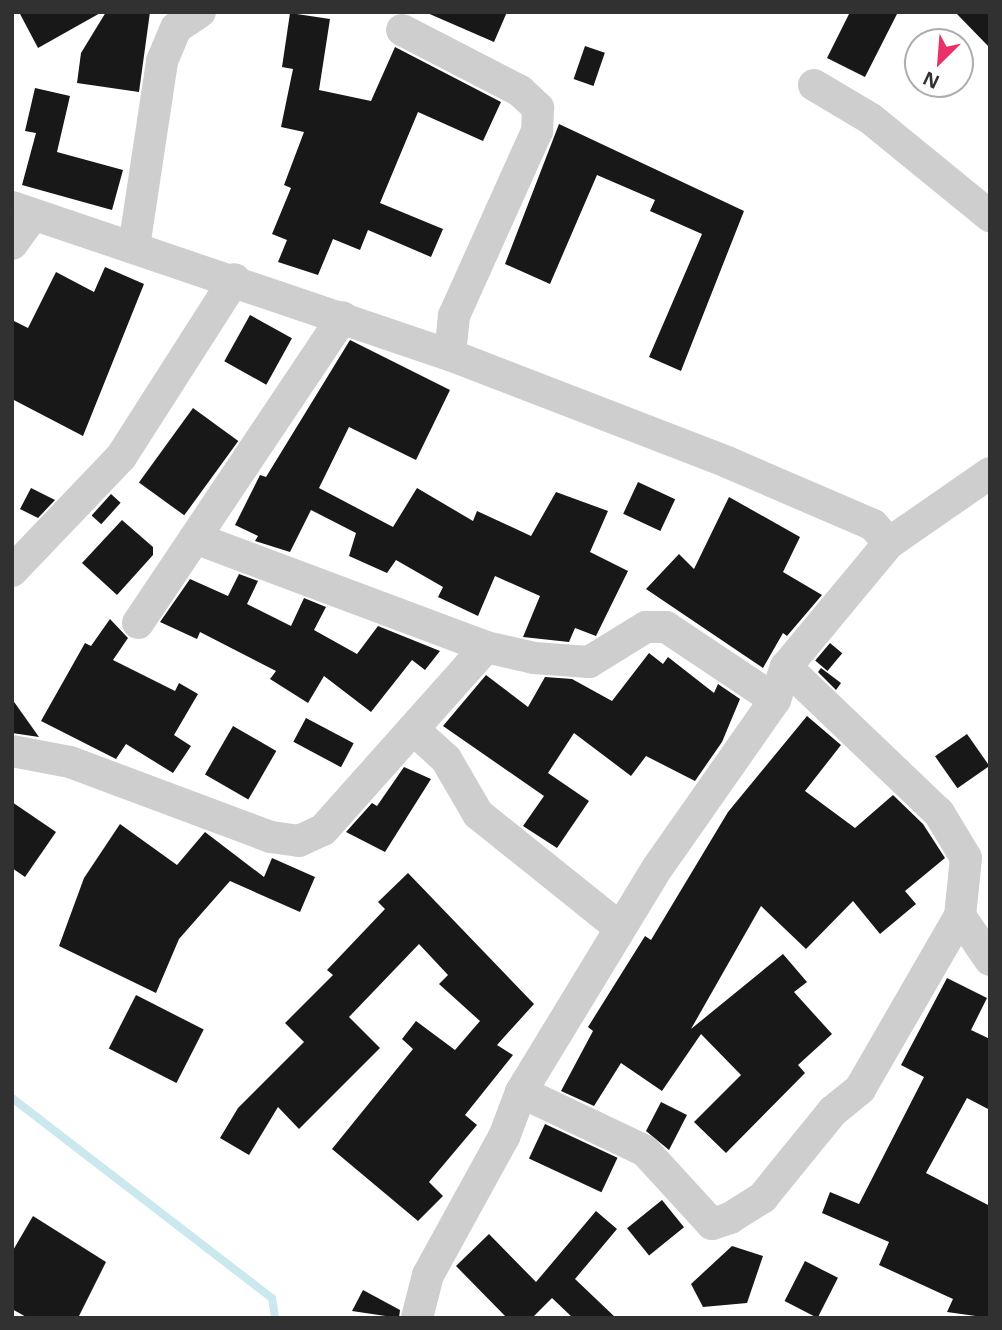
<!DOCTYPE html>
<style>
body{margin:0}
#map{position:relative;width:1002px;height:1330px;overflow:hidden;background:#fff;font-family:"Open Sans",sans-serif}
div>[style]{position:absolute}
.stream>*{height:8px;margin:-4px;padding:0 4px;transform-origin:4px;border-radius:4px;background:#cbe8ee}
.building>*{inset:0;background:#181818;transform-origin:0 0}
.minor>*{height:32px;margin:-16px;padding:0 16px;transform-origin:16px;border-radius:16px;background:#cecece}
span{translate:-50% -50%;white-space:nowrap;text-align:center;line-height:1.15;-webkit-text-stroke:7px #fff;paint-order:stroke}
.frame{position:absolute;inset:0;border:14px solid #313131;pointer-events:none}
.north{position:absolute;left:904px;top:28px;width:70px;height:70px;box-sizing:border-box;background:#fff;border:2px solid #adadad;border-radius:50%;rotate:205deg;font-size:19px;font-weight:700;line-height:28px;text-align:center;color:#313131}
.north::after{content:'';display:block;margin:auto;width:24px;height:32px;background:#ea3068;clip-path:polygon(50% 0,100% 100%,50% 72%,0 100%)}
</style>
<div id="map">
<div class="stream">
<div style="left:12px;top:1098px;width:328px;rotate:37.6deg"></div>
<div style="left:272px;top:1298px;width:20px;rotate:81deg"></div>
</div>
<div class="building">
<div style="clip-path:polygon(19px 12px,102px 12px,38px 48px)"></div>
<div style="clip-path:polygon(106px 12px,150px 12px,139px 92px,77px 83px,81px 53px)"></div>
<div style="clip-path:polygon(425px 12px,507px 12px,494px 42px)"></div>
<div style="clip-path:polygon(850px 12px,898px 12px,865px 77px,827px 58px)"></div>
<div style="clip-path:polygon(955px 12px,990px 12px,990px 48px)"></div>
<div style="clip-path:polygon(290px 13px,330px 19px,319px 90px,371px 101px,395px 47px,501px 102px,483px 141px,418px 112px,380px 203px,443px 229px,431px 257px,368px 230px,360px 250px,333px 239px,318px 275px,278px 262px,287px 240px,272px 234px,291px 188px,284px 185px,304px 132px,281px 127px,293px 69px,282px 67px)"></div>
<div style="left:585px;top:46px;width:21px;height:35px;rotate:19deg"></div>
<div style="clip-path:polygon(35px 88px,70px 96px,57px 152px,123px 170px,112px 210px,22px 185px,36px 133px,25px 131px)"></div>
<div style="clip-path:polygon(559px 124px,744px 211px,681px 371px,649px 357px,702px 234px,650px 211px,655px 200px,597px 175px,550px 284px,505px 264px)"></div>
<div style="clip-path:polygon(105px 267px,144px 284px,83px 436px,12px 399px,12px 320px,28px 328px,56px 272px,94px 292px)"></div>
<div style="left:250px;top:315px;width:48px;height:53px;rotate:29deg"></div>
<div style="clip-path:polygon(350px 340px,450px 390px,416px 460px,349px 427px,319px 488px,393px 527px,417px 488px,473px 521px,477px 511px,531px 536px,556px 492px,608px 511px,590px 552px,628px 571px,596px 636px,575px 628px,569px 642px,523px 637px,540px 596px,495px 576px,478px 616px,438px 597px,443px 587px,396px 560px,387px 573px,349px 556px,356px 533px,311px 510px,290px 552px,255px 541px,258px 536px,235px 525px,260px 475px,266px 477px)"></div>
<div style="left:193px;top:408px;width:56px;height:92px;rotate:36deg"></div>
<div style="left:638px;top:482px;width:41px;height:35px;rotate:25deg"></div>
<div style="clip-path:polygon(31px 488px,55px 500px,38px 518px,20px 509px)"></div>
<div style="left:111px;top:494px;width:13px;height:29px;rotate:42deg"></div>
<div style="clip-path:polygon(729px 497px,800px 537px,783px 572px,822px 595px,787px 636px,783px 633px,763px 668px,646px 589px,679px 554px,694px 569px)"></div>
<div style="clip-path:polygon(122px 520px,153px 547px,153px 555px,117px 595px,82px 563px)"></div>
<div style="clip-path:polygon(239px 574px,258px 581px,247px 604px,291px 626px,304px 598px,326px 607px,314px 630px,357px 654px,378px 626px,440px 651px,425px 670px,412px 660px,371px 712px,324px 676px,308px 703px,270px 679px,276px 671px,200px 632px,197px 639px,160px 622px,190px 579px,228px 596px)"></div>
<div style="clip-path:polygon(110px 619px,128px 638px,113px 660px,175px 691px,179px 683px,198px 694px,174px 735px,191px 746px,173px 773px,126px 744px,116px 759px,41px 721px,85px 643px,91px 646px)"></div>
<div style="left:830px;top:643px;width:16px;height:23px;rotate:40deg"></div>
<div style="clip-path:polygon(649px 653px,663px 664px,668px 657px,714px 693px,718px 684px,740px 699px,722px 742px,695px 781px,646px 756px,631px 776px,574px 733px,548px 773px,589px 801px,557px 848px,523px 826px,544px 796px,443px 726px,486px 675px,528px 707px,545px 677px,572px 679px,612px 701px)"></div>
<div style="clip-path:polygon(821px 668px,841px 683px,836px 690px,818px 672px)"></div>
<div style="clip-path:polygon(12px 699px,39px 737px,12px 733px)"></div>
<div style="clip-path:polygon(807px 716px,841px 745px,805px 791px,855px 828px,893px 795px,923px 824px,945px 858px,905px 891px,916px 904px,880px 934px,853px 901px,806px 949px,761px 906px,691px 1029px,783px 954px,807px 982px,794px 992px,832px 1034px,798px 1065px,805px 1073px,726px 1153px,694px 1122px,741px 1075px,701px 1034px,662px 1091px,621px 1063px,594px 1106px,561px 1091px,593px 1031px,588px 1027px,645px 936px,651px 940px,728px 812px)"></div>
<div style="left:306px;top:718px;width:54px;height:27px;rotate:28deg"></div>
<div style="left:233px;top:726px;width:50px;height:56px;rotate:30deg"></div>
<div style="left:967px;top:734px;width:39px;height:39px;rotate:55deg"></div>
<div style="clip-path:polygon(404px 767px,431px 779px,385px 852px,346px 832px,372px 803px,377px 806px)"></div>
<div style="clip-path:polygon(12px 802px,56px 832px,25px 877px,12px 868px)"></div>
<div style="clip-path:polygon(120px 824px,177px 865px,205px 832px,264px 877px,272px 858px,315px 877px,300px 912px,230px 881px,179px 939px,156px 993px,59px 946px,84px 878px)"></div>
<div style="clip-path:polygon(408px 873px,534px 1004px,497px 1045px,513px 1055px,465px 1115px,477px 1125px,429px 1182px,443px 1196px,418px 1221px,332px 1149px,413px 1049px,402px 1039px,416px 1021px,455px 1050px,480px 1021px,439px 984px,448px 975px,419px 944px,349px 1017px,380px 1048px,299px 1129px,278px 1107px,249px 1155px,220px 1138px,238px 1108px,304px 1042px,285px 1023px,333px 975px,327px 970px,385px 909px,378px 902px)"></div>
<div style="clip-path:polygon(947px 978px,987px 998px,971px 1030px,990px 1039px,990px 1110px,967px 1098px,926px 1173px,990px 1206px,990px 1318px,947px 1312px,953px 1299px,879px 1265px,889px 1242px,822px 1213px,830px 1192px,859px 1204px,924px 1077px,901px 1065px)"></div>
<div style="left:136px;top:995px;width:76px;height:60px;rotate:27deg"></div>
<div style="clip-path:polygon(661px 1102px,687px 1115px,669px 1150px,646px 1131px)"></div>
<div style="left:545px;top:1124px;width:80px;height:38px;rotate:25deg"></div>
<div style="left:662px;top:1200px;width:35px;height:45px;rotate:51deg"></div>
<div style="clip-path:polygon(596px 1211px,617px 1229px,575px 1279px,616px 1318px,573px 1318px,552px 1298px,532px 1318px,507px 1318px,456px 1266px,489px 1234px,536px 1282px)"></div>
<div style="clip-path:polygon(33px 1216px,106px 1262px,78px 1318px,28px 1318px,12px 1309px,12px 1252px)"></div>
<div style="clip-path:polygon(732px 1246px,763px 1256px,747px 1303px,703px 1307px,691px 1284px)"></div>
<div style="left:805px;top:1261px;width:37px;height:45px;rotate:27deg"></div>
<div style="clip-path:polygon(363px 1290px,400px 1310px,399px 1318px,352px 1311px)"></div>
</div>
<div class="minor">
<div style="left:402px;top:30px;width:133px;rotate:27.3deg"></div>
<div style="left:520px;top:91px;width:25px;rotate:43deg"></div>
<div style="left:538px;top:108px;width:23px;rotate:92deg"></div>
<div style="left:537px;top:131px;width:203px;rotate:114.2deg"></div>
<div style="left:454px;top:316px;width:39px;rotate:96deg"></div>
<div style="left:814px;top:85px;width:66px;rotate:30.8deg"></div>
<div style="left:871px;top:119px;width:154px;rotate:39.2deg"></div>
<div style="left:12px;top:207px;width:462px;rotate:18.7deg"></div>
<div style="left:450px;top:355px;width:297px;rotate:21.1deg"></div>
<div style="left:727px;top:462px;width:159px;rotate:23.3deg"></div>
<div style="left:873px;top:525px;width:24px;rotate:48deg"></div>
<div style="left:12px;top:244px;width:32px;rotate:-54deg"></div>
<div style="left:134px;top:247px;width:188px;rotate:-81.4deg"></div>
<div style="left:162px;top:61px;width:36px;rotate:-67deg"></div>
<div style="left:176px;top:28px;width:29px;rotate:-34deg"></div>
<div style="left:195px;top:538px;width:311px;rotate:20.5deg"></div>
<div style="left:486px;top:647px;width:49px;rotate:12.9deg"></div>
<div style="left:534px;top:658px;width:55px;rotate:4.2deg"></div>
<div style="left:589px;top:662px;width:67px;rotate:-31.6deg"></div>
<div style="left:646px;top:627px;width:20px"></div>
<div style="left:666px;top:627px;width:131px;rotate:33.8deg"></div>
<div style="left:12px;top:571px;width:158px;rotate:-46.3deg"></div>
<div style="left:121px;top:457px;width:211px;rotate:-57.4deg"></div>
<div style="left:138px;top:623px;width:368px;rotate:-56.2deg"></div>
<div style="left:786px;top:667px;width:211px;rotate:43.7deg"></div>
<div style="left:939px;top:813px;width:52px;rotate:59deg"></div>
<div style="left:966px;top:858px;width:58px;rotate:95.9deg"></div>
<div style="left:960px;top:916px;width:53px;rotate:55.7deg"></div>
<div style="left:413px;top:729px;width:45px;rotate:42.3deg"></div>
<div style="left:446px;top:759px;width:64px;rotate:59.8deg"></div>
<div style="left:478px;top:814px;width:181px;rotate:38.7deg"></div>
<div style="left:12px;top:751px;width:59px;rotate:10.7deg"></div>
<div style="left:70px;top:762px;width:215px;rotate:20.5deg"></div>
<div style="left:271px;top:837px;width:28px;rotate:8deg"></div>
<div style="left:299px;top:841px;width:26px;rotate:-25deg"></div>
<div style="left:323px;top:830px;width:245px;rotate:-48.3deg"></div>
<div style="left:521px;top:1092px;width:137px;rotate:25.4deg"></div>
<div style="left:645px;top:1151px;width:99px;rotate:47.5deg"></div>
<div style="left:712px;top:1224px;width:19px;rotate:-18deg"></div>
<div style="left:730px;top:1218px;width:39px;rotate:-32deg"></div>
<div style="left:763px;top:1197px;width:111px;rotate:-50.9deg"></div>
<div style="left:833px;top:1111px;width:35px;rotate:-39deg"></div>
<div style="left:860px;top:1089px;width:200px;rotate:-60deg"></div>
<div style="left:417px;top:1318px;width:44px;rotate:-75.7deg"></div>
<div style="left:428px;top:1275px;width:158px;rotate:-61.2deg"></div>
<div style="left:504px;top:1137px;width:48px;rotate:-69.3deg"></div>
<div style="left:521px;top:1092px;width:263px;rotate:-58.7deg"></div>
<div style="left:658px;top:867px;width:204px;rotate:-55deg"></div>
<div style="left:775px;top:700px;width:35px;rotate:-72deg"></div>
<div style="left:786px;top:667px;width:161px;rotate:-50.3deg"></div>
<div style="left:889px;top:543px;width:123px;rotate:-34.7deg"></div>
</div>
<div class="frame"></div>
<div class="north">N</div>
</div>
